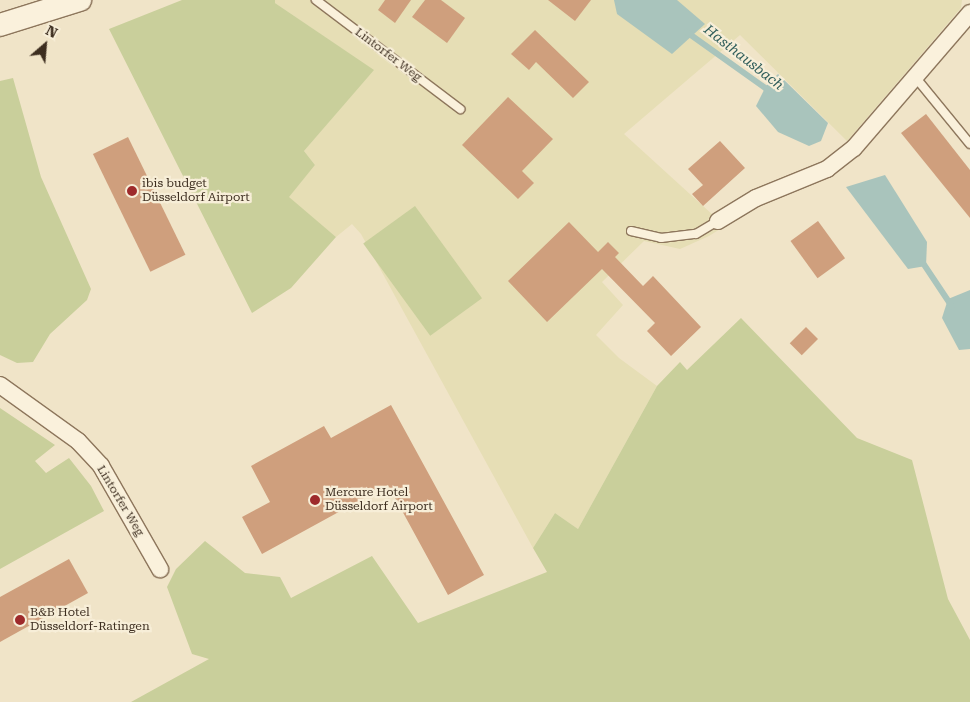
<!DOCTYPE html>
<meta charset="utf-8">
<style>
body{margin:0}
#map{position:relative;width:970px;height:702px;overflow:hidden;background:#f0e4c8;font-family:"Roboto Serif",serif}
div>[style]{position:absolute}
.farmland>*{inset:0;background:#e6deb5}
.green>*{inset:0;background:#c9cf9b;transform-origin:0 0}
.water>*{inset:0;background:#a9c4bc}
.stream>*{height:5.5px;margin:-2.75px;padding:0 2.75px;transform-origin:2.75px;border-radius:2.75px;background:#a9c4bc}
.building>*{inset:0;background:#cf9f7d;transform-origin:0 0}
.roads{filter:drop-shadow(1px 0 #8d765c) drop-shadow(-1px 0 #8d765c) drop-shadow(0 1px #8d765c) drop-shadow(0 -1px #8d765c)}
.lane>*{height:8px;margin:-4px;padding:0 4px;transform-origin:4px;border-radius:4px;background:#faf1dc}
.street>*{height:16px;margin:-8px;padding:0 8px;transform-origin:8px;border-radius:8px;background:#faf1dc}
.secondary>*{height:22px;margin:-11px;padding:0 11px;transform-origin:11px;border-radius:11px;background:#faf1dc}
.dots>*{width:14px;height:14px;translate:-50% -50%;box-sizing:border-box;border:2px solid #f7eed8;border-radius:50%}
span{translate:-50% -50%;white-space:nowrap;text-align:center;line-height:1.15;-webkit-text-stroke:4.5px #f7eed8;paint-order:stroke}
.street-label{font-size:12px;color:#3d2e20}
.poi-label{font-size:12px;color:#3d2e20}
.left{translate:0 -50%;text-align:left}
.water-label{font-size:14px;color:#2f5d5a;font-style:italic}
.north{position:absolute;left:20px;top:20px;width:50px;height:50px;-webkit-text-stroke:4px #f7eed8;paint-order:stroke;rotate:27deg;font-size:14px;font-weight:700;line-height:20px;text-align:center;color:#3d2e20}
.north::after{content:'';display:block;margin:auto;width:18px;height:22px;background:#3d2e20;clip-path:polygon(50% 0,100% 100%,50% 72%,0 100%)}
</style>
<div id="map">
<div class="farmland">
<div style="clip-path:polygon(275px 0,962px 0,961px 8px,847px 141px,740px 35px,624px 134px,725px 226px,709px 236px,680px 249px,644px 241px,602px 282px,623px 305px,596px 335px,619px 358px,657px 386px,578px 529px,555px 513px,533px 548px,361px 234px,352px 224px,336px 237px,288px 197px,315px 165px,304px 151px,373px 70px,275px 3px)"></div>
</div>
<div class="green">
<div style="clip-path:polygon(182px 0,275px 0,275px 3px,374px 70px,304px 151px,315px 165px,289px 197px,336px 237px,291px 288px,252px 313px,109px 29px)"></div>
<div style="clip-path:polygon(13px 78px,41px 177px,91px 289px,87px 300px,50px 334px,33px 362px,17px 363px,0 355px,0 81px)"></div>
<div style="left:415px;top:206px;width:114px;height:64px;rotate:54deg"></div>
<div style="clip-path:polygon(741px 318px,857px 438px,912px 460px,948px 599px,970px 640px,970px 702px,131px 702px,209px 659px,192px 654px,167px 587px,176px 569px,205px 541px,245px 573px,280px 577px,291px 598px,372px 556px,418px 623px,547px 572px,533px 548px,555px 513px,578px 529px,657px 386px,680px 362px,687px 370px)"></div>
<div style="clip-path:polygon(0 408px,55px 445px,35px 461px,46px 473px,69px 458px,91px 486px,104px 511px,0 569px)"></div>
</div>
<div class="water">
<div style="clip-path:polygon(614px 0,677px 0,705px 24px,672px 54px,617px 14px)"></div>
<div style="clip-path:polygon(778px 74px,828px 123px,821px 141px,809px 146px,778px 132px,756px 106px,766px 86px)"></div>
<div style="clip-path:polygon(885px 175px,927px 242px,926px 266px,908px 269px,846px 187px)"></div>
<div style="clip-path:polygon(970px 290px,970px 349px,959px 350px,942px 318px,948px 299px)"></div>
</div>
<div class="stream">
<div style="left:687px;top:32px;width:103px;rotate:35.5deg"></div>
<div style="left:922px;top:261px;width:54px;rotate:56.3deg"></div>
</div>
<div class="building">
<div style="clip-path:polygon(385px 0,411px 0,395px 23px,378px 10px)"></div>
<div style="clip-path:polygon(425px 0,441px 0,465px 18px,447px 43px,412px 17px)"></div>
<div style="clip-path:polygon(548px 0,591px 0,575px 21px)"></div>
<div style="clip-path:polygon(535px 30px,589px 82px,573px 98px,536px 62px,529px 70px,511px 54px)"></div>
<div style="clip-path:polygon(508px 97px,553px 139px,522px 171px,534px 183px,518px 199px,462px 145px)"></div>
<div style="clip-path:polygon(926px 114px,970px 170px,970px 218px,901px 133px)"></div>
<div style="left:128px;top:137px;width:131px;height:39px;rotate:64deg"></div>
<div style="clip-path:polygon(720px 141px,745px 168px,703px 206px,692px 194px,703px 185px,688px 169px)"></div>
<div style="left:818px;top:221px;width:46px;height:34px;rotate:54deg"></div>
<div style="clip-path:polygon(569px 222px,598px 252px,608px 242px,619px 253px,615px 257px,643px 286px,653px 276px,701px 327px,671px 356px,647px 331px,655px 323px,602px 269px,547px 322px,508px 281px)"></div>
<div style="left:806px;top:327px;width:17px;height:23px;rotate:45deg"></div>
<div style="clip-path:polygon(391px 405px,484px 575px,448px 595px,388px 485px,262px 554px,242px 517px,270px 502px,251px 466px,324px 426px,331px 438px)"></div>
<div style="clip-path:polygon(69px 559px,88px 593px,0 642px,0 597px)"></div>
</div>
<div class="roads">
<div class="lane">
<div style="left:316px;top:0;width:181px;rotate:37.1deg"></div>
<div style="left:916px;top:78px;width:85px;rotate:50.7deg"></div>
<div style="left:631px;top:231px;width:31px;rotate:13deg"></div>
<div style="left:661px;top:238px;width:35px;rotate:-7deg"></div>
<div style="left:696px;top:234px;width:26px;rotate:-31deg"></div>
</div>
<div class="street">
<div style="left:718px;top:221px;width:44px;rotate:-31.2deg"></div>
<div style="left:756px;top:198px;width:77px;rotate:-22.2deg"></div>
<div style="left:827px;top:169px;width:34px;rotate:-38deg"></div>
<div style="left:854px;top:148px;width:178px;rotate:-49.3deg"></div>
<div style="left:0;top:385px;width:96px;rotate:35.7deg"></div>
<div style="left:78px;top:441px;width:34px;rotate:47deg"></div>
<div style="left:101px;top:466px;width:119px;rotate:60.2deg"></div>
</div>
<div class="secondary">
<div style="left:0;top:25px;width:84px;rotate:-17.4deg"></div>
</div>
</div>
<div class="dots">
<div style="left:132px;top:191px;background:#9e2a2b"></div>
<div style="left:315px;top:500px;background:#9e2a2b"></div>
<div style="left:20px;top:620px;background:#9e2a2b"></div>
</div>
<div class="street-label">
<span style="left:388px;top:55px;rotate:37deg">Lintorfer Weg</span>
<span style="left:120px;top:501px;rotate:59deg">Lintorfer Weg</span>
</div>
<div class="poi-label">
<span class="left" style="left:142px;top:191px">ibis budget<br>Düsseldorf Airport</span>
<span class="left" style="left:325px;top:500px">Mercure Hotel<br>Düsseldorf Airport</span>
<span class="left" style="left:30px;top:620px">B&amp;B Hotel<br>Düsseldorf-Ratingen</span>
</div>
<div class="water-label">
<span style="left:744px;top:57px;rotate:38deg">Hasthausbach</span>
</div>
<div class="north">N</div>
</div>
